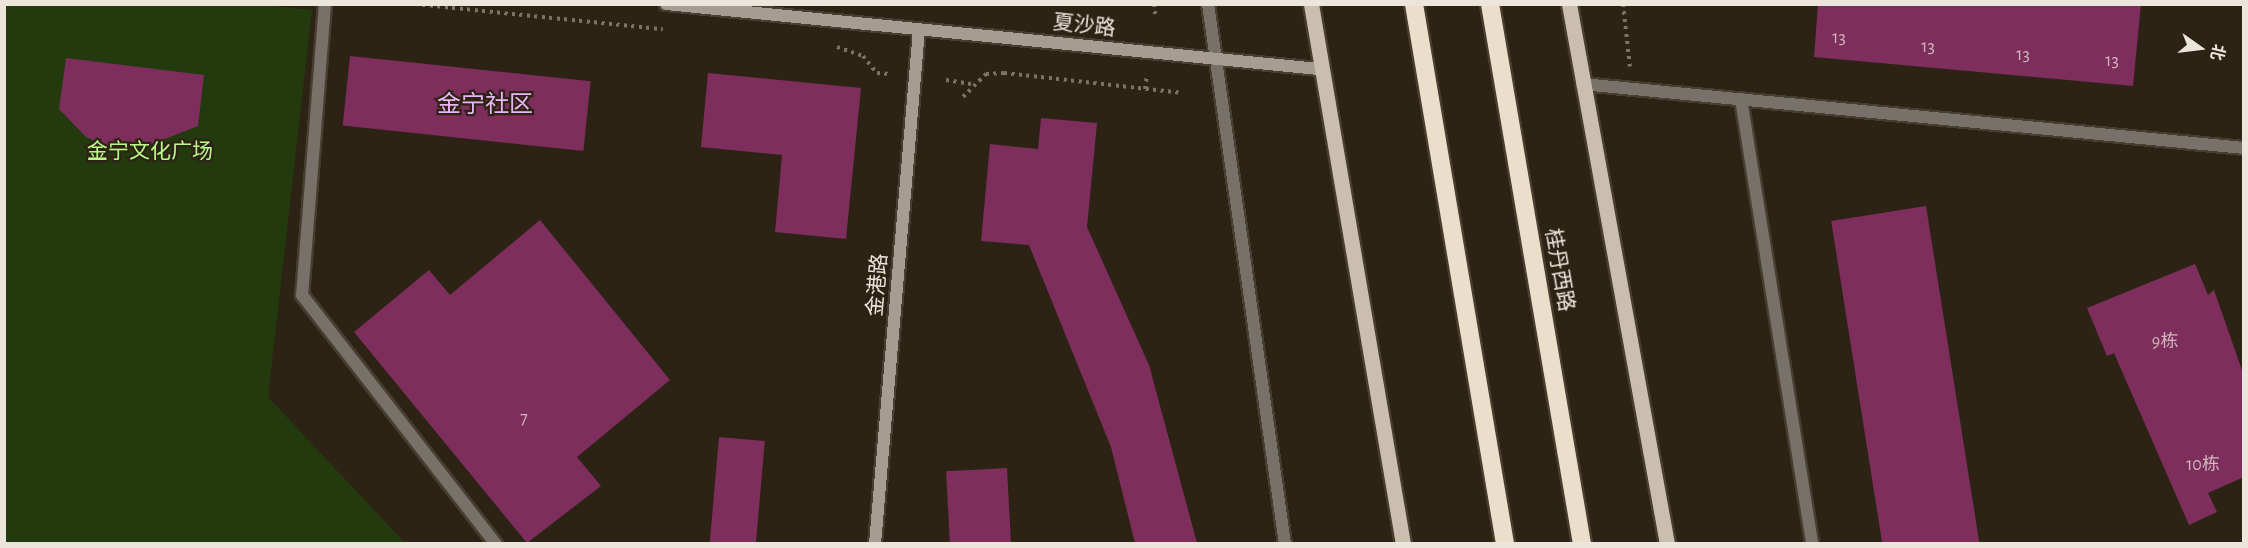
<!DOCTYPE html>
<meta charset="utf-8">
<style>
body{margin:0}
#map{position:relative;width:2248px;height:548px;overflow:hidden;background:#2d2314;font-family:"Alegreya Sans","Noto Sans SC",sans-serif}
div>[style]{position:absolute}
.green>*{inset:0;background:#233a0e}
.building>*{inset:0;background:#7d2e5c;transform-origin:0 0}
.path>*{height:4px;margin-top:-2px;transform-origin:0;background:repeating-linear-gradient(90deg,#7b7366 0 3px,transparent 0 7.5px)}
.roads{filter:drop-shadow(2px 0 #483e30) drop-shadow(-2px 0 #483e30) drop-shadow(0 2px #483e30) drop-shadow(0 -2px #483e30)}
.lane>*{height:12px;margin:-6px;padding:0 6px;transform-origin:6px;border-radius:6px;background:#77716a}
.street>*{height:12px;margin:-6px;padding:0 6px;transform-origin:6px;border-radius:6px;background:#77716a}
.secondary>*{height:12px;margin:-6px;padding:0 6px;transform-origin:6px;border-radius:6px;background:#a59d91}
.primary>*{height:15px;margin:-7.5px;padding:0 7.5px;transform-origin:7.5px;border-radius:7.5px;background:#cabfaf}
.highway>*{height:18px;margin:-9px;padding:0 9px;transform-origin:9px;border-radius:9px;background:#ebdecb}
span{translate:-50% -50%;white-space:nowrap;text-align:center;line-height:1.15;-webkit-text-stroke:4.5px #2d2314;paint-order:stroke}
.number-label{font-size:18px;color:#d0b7bb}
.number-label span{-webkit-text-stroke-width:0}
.street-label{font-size:21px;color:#ebe5db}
.park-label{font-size:21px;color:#bbf88b}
.quarter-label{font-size:24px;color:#e8b5f3}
.frame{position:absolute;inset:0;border:6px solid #ebe5db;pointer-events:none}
.north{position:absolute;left:2170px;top:18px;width:60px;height:60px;-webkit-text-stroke:4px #2d2314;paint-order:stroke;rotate:104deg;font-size:16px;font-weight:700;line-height:24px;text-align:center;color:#ebe5db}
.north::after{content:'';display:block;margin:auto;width:21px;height:27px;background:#ebe5db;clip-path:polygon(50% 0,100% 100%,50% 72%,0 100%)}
</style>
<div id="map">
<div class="green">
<div style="clip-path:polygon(253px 4px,312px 10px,268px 397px,405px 543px,5px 543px,4px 5px)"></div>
</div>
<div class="building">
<div style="clip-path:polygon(1818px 4px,2141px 4px,2133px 86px,1814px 57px)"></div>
<div style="left:350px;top:56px;width:242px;height:70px;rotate:6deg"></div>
<div style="clip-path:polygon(66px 58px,204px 75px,198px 126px,147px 146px,105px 145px,86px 137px,59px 109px)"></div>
<div style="clip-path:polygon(708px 73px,861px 88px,846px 239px,775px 232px,782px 155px,701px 147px)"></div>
<div style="clip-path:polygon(1041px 118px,1097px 123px,1087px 227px,1149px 365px,1197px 543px,1135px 543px,1111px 447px,1029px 245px,981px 241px,990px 144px,1038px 149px)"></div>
<div style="left:1926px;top:206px;width:341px;height:96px;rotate:81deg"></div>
<div style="clip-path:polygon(540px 220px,670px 380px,577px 457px,601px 486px,527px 543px,354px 332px,429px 270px,450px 295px)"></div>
<div style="clip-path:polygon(2195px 264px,2208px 295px,2214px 290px,2244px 376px,2244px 477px,2208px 493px,2217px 512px,2189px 525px,2114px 353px,2107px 356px,2087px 308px)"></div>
<div style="left:719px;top:437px;width:46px;height:106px;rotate:5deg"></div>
<div style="left:1007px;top:468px;width:75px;height:61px;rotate:87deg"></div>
</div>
<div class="path">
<div style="left:415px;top:4px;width:249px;rotate:5.8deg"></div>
<div style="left:1154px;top:4px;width:10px;rotate:84deg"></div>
<div style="left:1623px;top:4px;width:63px;rotate:83.7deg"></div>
<div style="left:837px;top:47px;width:28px;rotate:19deg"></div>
<div style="left:863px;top:56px;width:22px;rotate:51deg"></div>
<div style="left:877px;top:73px;width:14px;rotate:4deg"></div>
<div style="left:946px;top:80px;width:26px;rotate:9deg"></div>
<div style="left:1145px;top:89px;width:15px;rotate:-82deg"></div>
<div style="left:963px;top:97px;width:33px;rotate:-45deg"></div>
<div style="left:986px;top:74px;width:18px;rotate:-3deg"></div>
<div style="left:1004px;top:73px;width:180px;rotate:6.4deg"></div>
</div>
<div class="roads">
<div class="lane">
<div style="left:325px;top:4px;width:292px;rotate:94.5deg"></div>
<div style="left:302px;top:295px;width:316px;rotate:52.1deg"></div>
</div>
<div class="street">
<div style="left:1208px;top:4px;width:545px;rotate:81.88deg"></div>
<div style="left:1582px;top:84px;width:665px;rotate:5.52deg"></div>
<div style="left:1741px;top:99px;width:451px;rotate:80.9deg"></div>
</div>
<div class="secondary">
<div style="left:666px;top:4px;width:655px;rotate:5.69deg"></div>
<div style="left:875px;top:544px;width:516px;rotate:-85.11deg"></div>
</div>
<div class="primary">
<div style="left:1311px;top:4px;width:548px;rotate:80.33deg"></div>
<div style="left:1569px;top:4px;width:549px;rotate:79.71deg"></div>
</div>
<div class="highway">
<div style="left:1414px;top:4px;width:548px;rotate:80.43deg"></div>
<div style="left:1490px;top:4px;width:548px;rotate:80.33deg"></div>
</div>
</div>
<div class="number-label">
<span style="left:1839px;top:38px">13</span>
<span style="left:1928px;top:47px">13</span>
<span style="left:2023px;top:55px">13</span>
<span style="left:2112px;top:61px">13</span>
<span style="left:2165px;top:342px">9栋</span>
<span style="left:524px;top:419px">7</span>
<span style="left:2203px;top:465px">10栋</span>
</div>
<div class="street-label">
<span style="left:1084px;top:26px;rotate:6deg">夏沙路</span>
<span style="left:1559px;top:270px;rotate:80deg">桂丹西路</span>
<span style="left:878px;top:285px;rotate:-85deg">金港路</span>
</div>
<div class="park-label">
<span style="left:150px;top:152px">金宁文化广场</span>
</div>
<div class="quarter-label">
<span style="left:485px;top:106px">金宁社区</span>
</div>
<div class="frame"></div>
<div class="north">北</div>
</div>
